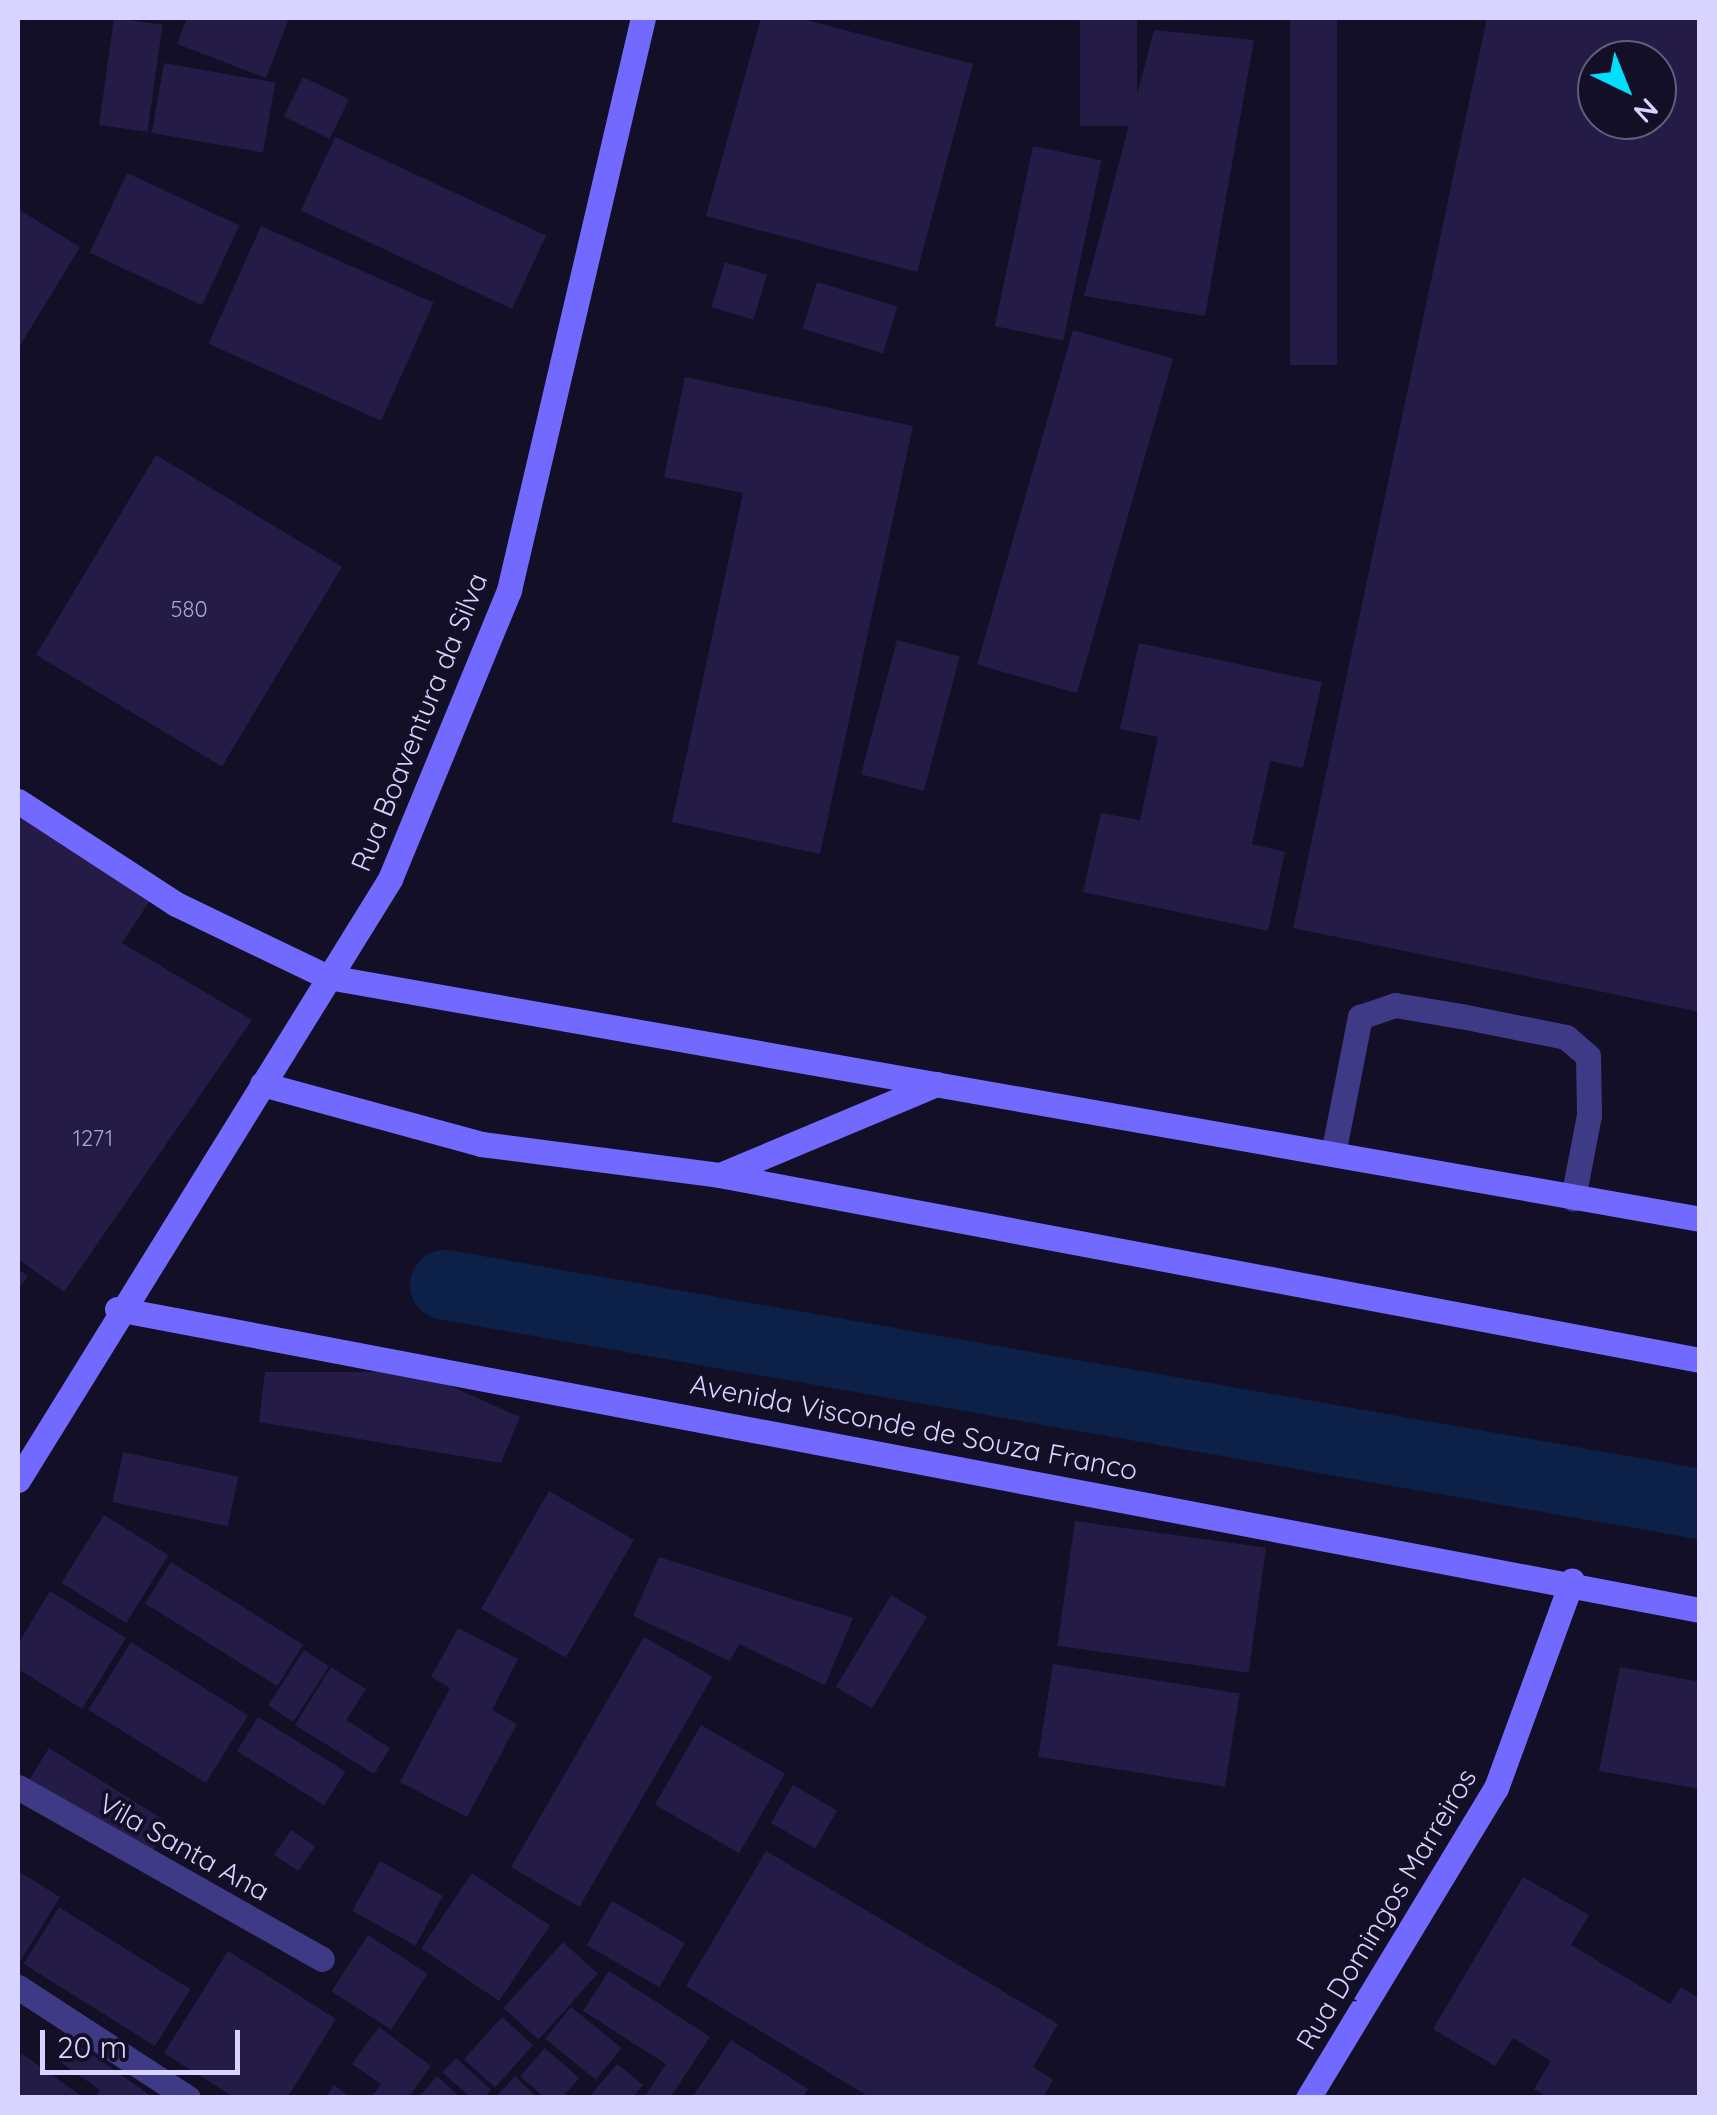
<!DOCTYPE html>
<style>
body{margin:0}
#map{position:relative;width:1717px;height:2115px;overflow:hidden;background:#130f26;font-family:Quicksand,sans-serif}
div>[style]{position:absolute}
.canal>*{height:70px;margin:-35px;padding:0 35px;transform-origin:35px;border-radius:35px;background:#0c2048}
.building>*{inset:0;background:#251b47;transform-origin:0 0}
.lane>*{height:25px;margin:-12.5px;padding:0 12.5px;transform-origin:12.5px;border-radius:12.5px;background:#3e3a85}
.street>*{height:25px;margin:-12.5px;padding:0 12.5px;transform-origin:12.5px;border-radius:12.5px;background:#3e3a85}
.secondary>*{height:25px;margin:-12.5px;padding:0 12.5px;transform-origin:12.5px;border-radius:12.5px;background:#726aff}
span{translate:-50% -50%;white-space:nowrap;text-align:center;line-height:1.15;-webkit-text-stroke:8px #130f26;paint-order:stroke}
.number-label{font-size:22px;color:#aca5d1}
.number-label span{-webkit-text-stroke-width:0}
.street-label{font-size:28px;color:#d9d3ff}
.frame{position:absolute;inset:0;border:20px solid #d9d3ff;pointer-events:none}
.north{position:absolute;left:1577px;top:40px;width:100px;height:100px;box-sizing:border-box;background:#130f26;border:2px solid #625d7d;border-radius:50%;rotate:137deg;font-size:28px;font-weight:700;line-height:40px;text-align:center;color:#d9d3ff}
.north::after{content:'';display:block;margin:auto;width:35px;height:45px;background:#00dffe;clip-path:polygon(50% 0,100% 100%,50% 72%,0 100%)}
.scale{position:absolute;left:40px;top:2030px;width:200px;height:45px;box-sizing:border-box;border:5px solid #d9d3ff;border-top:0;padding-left:12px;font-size:30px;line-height:35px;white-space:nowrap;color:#d9d3ff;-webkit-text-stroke:8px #130f26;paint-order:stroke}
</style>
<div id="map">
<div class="canal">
<div style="left:445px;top:1285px;width:1274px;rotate:9.9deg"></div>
</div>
<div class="building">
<div style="left:114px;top:18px;width:49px;height:108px;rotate:8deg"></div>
<div style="clip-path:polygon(187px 18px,289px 18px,266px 78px,177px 44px)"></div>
<div style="clip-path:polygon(761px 18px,799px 18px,973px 64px,917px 272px,706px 216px)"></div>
<div style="left:1080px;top:18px;width:57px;height:108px"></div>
<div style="left:1290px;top:18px;width:47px;height:347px"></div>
<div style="clip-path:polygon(evenodd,1487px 18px,1700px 18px,1700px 1012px,1293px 928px,1487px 18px,1597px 60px,1657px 60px,1657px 120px,1597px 120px,1597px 60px)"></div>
<div style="clip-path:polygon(1154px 30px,1254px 40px,1205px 316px,1084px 296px)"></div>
<div style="left:164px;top:63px;width:113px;height:71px;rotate:10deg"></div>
<div style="left:303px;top:77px;width:51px;height:44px;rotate:26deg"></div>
<div style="left:335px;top:137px;width:233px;height:81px;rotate:25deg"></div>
<div style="left:1033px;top:146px;width:70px;height:184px;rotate:12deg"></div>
<div style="left:127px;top:173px;width:124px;height:88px;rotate:25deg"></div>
<div style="clip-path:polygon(18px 209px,80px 247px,18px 349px)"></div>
<div style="left:261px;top:226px;width:189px;height:129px;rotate:24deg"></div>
<div style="left:725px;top:262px;width:44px;height:47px;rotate:17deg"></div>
<div style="left:817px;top:282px;width:84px;height:49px;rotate:17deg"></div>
<div style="left:1073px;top:330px;width:104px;height:348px;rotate:16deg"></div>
<div style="clip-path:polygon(685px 377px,913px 426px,820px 854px,672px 822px,743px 493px,664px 477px)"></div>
<div style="left:156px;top:455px;width:217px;height:233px;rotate:31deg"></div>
<div style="left:897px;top:640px;width:65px;height:139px;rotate:15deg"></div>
<div style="clip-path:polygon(1139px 643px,1322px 682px,1303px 768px,1270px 761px,1252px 844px,1285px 852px,1268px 931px,1083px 892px,1101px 813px,1140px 820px,1158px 737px,1120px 729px)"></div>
<div style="clip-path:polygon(18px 814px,151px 899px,122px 943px,252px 1020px,64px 1292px,18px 1259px)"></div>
<div style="clip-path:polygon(18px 1269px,28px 1276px,18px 1290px)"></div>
<div style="clip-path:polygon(265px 1372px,419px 1372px,520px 1417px,501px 1463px,259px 1422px)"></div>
<div style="left:123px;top:1452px;width:118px;height:51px;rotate:12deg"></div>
<div style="left:549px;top:1491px;width:98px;height:136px;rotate:30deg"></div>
<div style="left:104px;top:1515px;width:76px;height:80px;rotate:32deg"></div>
<div style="left:1075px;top:1521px;width:193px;height:126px;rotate:8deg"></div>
<div style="clip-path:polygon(659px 1557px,853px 1618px,825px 1685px,739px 1644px,730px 1661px,633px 1616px)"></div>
<div style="left:171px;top:1562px;width:156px;height:49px;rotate:32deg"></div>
<div style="clip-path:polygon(50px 1591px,126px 1638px,82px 1709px,18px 1669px,18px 1644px)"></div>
<div style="left:891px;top:1595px;width:42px;height:107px;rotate:31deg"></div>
<div style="clip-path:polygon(458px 1628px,518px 1659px,492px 1710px,517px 1724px,467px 1817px,400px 1782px,450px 1688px,431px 1677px)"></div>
<div style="left:644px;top:1637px;width:79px;height:266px;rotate:30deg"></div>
<div style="left:131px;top:1642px;width:138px;height:80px;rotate:32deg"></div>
<div style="left:304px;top:1650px;width:30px;height:66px;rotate:33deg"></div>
<div style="left:1053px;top:1664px;width:189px;height:94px;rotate:9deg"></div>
<div style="clip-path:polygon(331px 1667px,366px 1689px,346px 1720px,390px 1748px,374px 1774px,295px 1725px)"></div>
<div style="clip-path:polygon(1620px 1667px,1700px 1682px,1700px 1789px,1599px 1771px)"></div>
<div style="left:258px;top:1717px;width:103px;height:40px;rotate:32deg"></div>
<div style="left:701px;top:1725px;width:97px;height:92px;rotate:30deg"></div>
<div style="left:49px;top:1748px;width:142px;height:40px;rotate:32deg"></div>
<div style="left:793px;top:1785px;width:51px;height:44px;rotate:30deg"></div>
<div style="left:291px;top:1830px;width:29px;height:30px;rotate:34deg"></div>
<div style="clip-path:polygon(766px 1851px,1058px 2024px,1033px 2067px,1053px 2080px,1043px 2098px,871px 2098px,686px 1986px)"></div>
<div style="left:380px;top:1861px;width:72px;height:57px;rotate:29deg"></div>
<div style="clip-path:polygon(18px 1871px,60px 1897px,18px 1965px)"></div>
<div style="left:472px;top:1873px;width:94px;height:91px;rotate:34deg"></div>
<div style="clip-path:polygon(1523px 1877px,1589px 1915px,1571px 1945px,1670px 2004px,1681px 1987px,1700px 1999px,1700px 2098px,1549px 2098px,1534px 2089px,1551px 2061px,1513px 2038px,1495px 2066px,1433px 2029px)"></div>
<div style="left:612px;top:1901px;width:84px;height:51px;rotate:30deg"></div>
<div style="left:59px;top:1907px;width:155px;height:67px;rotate:32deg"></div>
<div style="left:368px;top:1935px;width:71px;height:67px;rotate:33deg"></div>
<div style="left:563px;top:1942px;width:47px;height:89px;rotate:42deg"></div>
<div style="clip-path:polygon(228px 1951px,336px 2019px,287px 2098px,235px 2098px,164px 2053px)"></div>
<div style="clip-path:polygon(609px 1971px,710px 2037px,670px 2098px,644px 2098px,666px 2064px,583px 2011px)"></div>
<div style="left:571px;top:2007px;width:65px;height:41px;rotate:39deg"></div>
<div style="left:502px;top:2017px;width:42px;height:57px;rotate:42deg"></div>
<div style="clip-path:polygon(379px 2027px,431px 2066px,408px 2098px,371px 2098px,381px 2084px,352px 2064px)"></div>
<div style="clip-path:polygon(731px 2040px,808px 2089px,802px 2098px,692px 2098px)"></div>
<div style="clip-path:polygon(74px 2042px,154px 2098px,95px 2098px,100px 2090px,60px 2062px)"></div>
<div style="clip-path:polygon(545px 2048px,579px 2078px,562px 2098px,545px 2098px,520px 2076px)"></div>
<div style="clip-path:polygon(21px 2053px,84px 2098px,18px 2098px)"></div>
<div style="clip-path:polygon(456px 2058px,491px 2090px,484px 2098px,471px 2098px,442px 2072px)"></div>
<div style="clip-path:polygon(617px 2064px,643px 2085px,632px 2098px,588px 2098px)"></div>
<div style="clip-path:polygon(437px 2076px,461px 2098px,418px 2098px)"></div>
<div style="clip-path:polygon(515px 2076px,537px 2098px,495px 2098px)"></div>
<div style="clip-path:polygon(334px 2085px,351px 2098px,326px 2098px)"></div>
</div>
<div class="lane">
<div style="left:1333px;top:1154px;width:140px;rotate:-78.9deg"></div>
<div style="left:1360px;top:1017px;width:37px;rotate:-19deg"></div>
<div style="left:1395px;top:1005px;width:67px;rotate:9.5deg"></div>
<div style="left:1461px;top:1016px;width:107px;rotate:11.3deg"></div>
<div style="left:1566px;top:1037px;width:29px;rotate:41deg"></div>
<div style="left:1588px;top:1056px;width:59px;rotate:89deg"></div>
<div style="left:1589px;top:1115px;width:85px;rotate:100.9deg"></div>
<div style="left:18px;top:1987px;width:203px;rotate:33.1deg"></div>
</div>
<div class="street">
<div style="left:18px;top:1787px;width:349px;rotate:29.5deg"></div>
</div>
<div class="secondary">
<div style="left:18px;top:801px;width:189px;rotate:33.1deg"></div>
<div style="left:176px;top:904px;width:169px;rotate:25.7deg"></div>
<div style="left:328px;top:977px;width:1393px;rotate:10deg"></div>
<div style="left:262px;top:1084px;width:227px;rotate:15.3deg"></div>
<div style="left:481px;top:1144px;width:240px;rotate:7.4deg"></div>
<div style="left:719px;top:1175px;width:998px;rotate:10.68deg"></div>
<div style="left:720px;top:1175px;width:235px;rotate:-22.8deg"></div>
<div style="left:117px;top:1309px;width:1611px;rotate:10.77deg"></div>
<div style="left:18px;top:1480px;width:707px;rotate:-58.24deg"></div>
<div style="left:390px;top:879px;width:313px;rotate:-67.6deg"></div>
<div style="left:509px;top:590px;width:587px;rotate:-76.82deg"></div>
<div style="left:1308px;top:2098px;width:363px;rotate:-58.8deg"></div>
<div style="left:1496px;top:1788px;width:221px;rotate:-69.9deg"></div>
</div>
<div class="number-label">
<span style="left:189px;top:610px">580</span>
<span style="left:93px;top:1139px">1271</span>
</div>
<div class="street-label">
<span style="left:419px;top:722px;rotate:-68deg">Rua Boaventura da Silva</span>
<span style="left:914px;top:1427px;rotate:11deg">Avenida Visconde de Souza Franco</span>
<span style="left:184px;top:1847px;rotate:29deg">Vila Santa Ana</span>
<span style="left:1386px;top:1909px;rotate:-59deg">Rua Domingos Marreiros</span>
</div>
<div class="frame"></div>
<div class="north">N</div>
<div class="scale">20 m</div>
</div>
